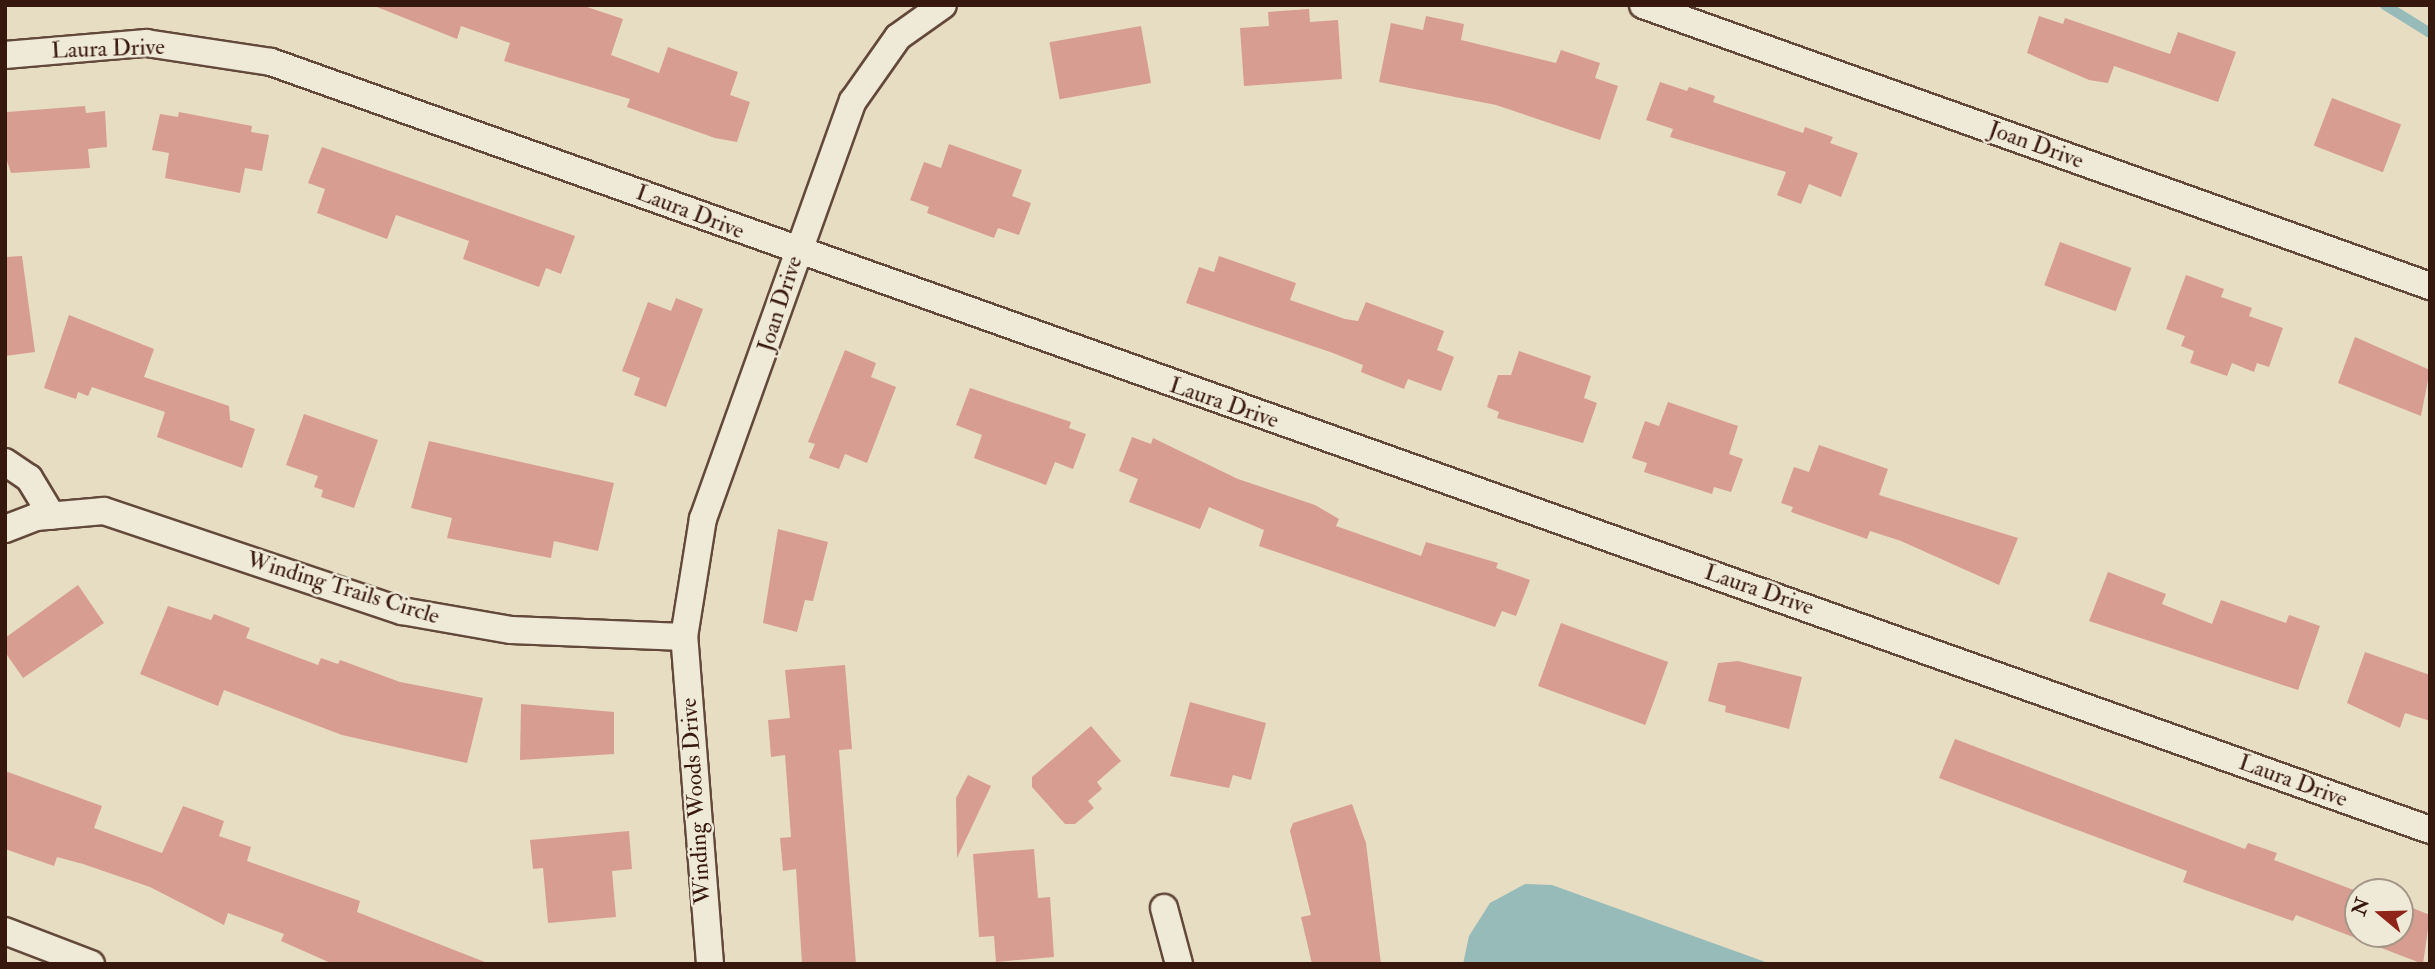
<!DOCTYPE html>
<style>
body{margin:0}
#map{position:relative;width:2435px;height:969px;overflow:hidden;background:#e6ddc3;font-family:"IM FELL Double Pica",serif}
div>[style]{position:absolute}
.water>*{inset:0;background:#97bbb8}
.stream>*{height:10px;margin:-5px;padding:0 5px;transform-origin:5px;border-radius:5px;background:#97bbb8}
.building>*{inset:0;background:#d89d91;transform-origin:0 0}
.roads{filter:drop-shadow(2px 0 #63493a) drop-shadow(-2px 0 #63493a) drop-shadow(0 2px #63493a) drop-shadow(0 -2px #63493a)}
.street>*{height:26px;margin:-13px;padding:0 13px;transform-origin:13px;border-radius:13px;background:#efe9d8}
span{translate:-50% -50%;white-space:nowrap;text-align:center;line-height:1.15;-webkit-text-stroke:5px #efe9d8;paint-order:stroke}
.street-label{font-size:23px;color:#37180d}
.frame{position:absolute;inset:0;border:7px solid #37180d;pointer-events:none}
.north{position:absolute;left:2344px;top:878px;width:70px;height:70px;box-sizing:border-box;background:#efe9d8;border:2px solid #a59587;border-radius:50%;rotate:289deg;font-size:19px;font-weight:700;line-height:28px;text-align:center;color:#37180d}
.north::after{content:'';display:block;margin:auto;width:24px;height:32px;background:#8f2418;clip-path:polygon(50% 0,100% 100%,50% 72%,0 100%)}
</style>
<div id="map">
<div class="water">
<div style="clip-path:polygon(1525px 884px,1552px 885px,1771px 964px,1463px 964px,1469px 936px,1490px 903px)"></div>
</div>
<div class="stream">
<div style="left:2385px;top:5px;width:53px;rotate:31.9deg"></div>
</div>
<div class="building">
<div style="clip-path:polygon(372px 5px,581px 5px,623px 19px,611px 55px,659px 73px,668px 47px,738px 72px,730px 95px,750px 102px,737px 142px,715px 138px,627px 107px,630px 99px,504px 61px,510px 43px,461px 26px,457px 39px)"></div>
<div style="clip-path:polygon(1309px 9px,1310px 22px,1338px 20px,1342px 79px,1244px 86px,1240px 28px,1269px 26px,1268px 12px)"></div>
<div style="clip-path:polygon(1426px 16px,1464px 24px,1461px 40px,1556px 63px,1561px 50px,1600px 63px,1595px 78px,1618px 86px,1600px 140px,1496px 105px,1379px 82px,1391px 23px,1423px 30px)"></div>
<div style="clip-path:polygon(2039px 16px,2063px 24px,2065px 18px,2170px 54px,2178px 32px,2236px 52px,2218px 102px,2114px 66px,2108px 83px,2089px 80px,2027px 53px)"></div>
<div style="left:1141px;top:26px;width:58px;height:93px;rotate:80deg"></div>
<div style="clip-path:polygon(1660px 82px,1687px 91px,1689px 87px,1715px 96px,1713px 102px,1803px 133px,1805px 127px,1833px 137px,1830px 143px,1858px 153px,1841px 197px,1809px 184px,1801px 204px,1777px 195px,1786px 172px,1670px 137px,1673px 129px,1646px 120px)"></div>
<div style="left:2332px;top:98px;width:74px;height:51px;rotate:21deg"></div>
<div style="clip-path:polygon(85px 106px,86px 113px,105px 111px,107px 147px,88px 149px,90px 168px,11px 173px,5px 155px,7px 112px)"></div>
<div style="clip-path:polygon(179px 112px,252px 126px,251px 132px,269px 135px,262px 171px,245px 168px,240px 193px,165px 178px,169px 153px,152px 150px,160px 114px,178px 117px)"></div>
<div style="clip-path:polygon(949px 144px,1022px 170px,1012px 196px,1031px 203px,1019px 235px,998px 228px,994px 238px,927px 213px,929px 207px,910px 200px,924px 162px,941px 168px)"></div>
<div style="clip-path:polygon(322px 147px,575px 236px,561px 274px,546px 268px,539px 287px,463px 259px,469px 241px,416px 222px,396px 215px,387px 239px,317px 213px,325px 189px,308px 183px)"></div>
<div style="left:2060px;top:242px;width:76px;height:46px;rotate:20deg"></div>
<div style="clip-path:polygon(22px 256px,35px 352px,5px 356px,5px 257px)"></div>
<div style="clip-path:polygon(1219px 256px,1296px 283px,1290px 300px,1345px 319px,1358px 321px,1366px 302px,1444px 331px,1437px 350px,1454px 357px,1441px 391px,1408px 379px,1404px 389px,1361px 372px,1363px 365px,1333px 353px,1186px 303px,1199px 267px,1214px 272px)"></div>
<div style="clip-path:polygon(2186px 275px,2224px 289px,2221px 297px,2252px 308px,2249px 316px,2283px 328px,2269px 367px,2257px 363px,2254px 372px,2232px 363px,2227px 376px,2190px 363px,2194px 351px,2181px 346px,2185px 336px,2166px 329px)"></div>
<div style="clip-path:polygon(676px 298px,703px 309px,666px 407px,634px 395px,640px 378px,622px 371px,648px 302px,671px 311px)"></div>
<div style="clip-path:polygon(69px 315px,154px 349px,144px 377px,229px 406px,230px 420px,255px 429px,242px 468px,157px 437px,165px 412px,92px 387px,88px 396px,78px 392px,76px 399px,44px 388px)"></div>
<div style="clip-path:polygon(2355px 337px,2430px 370px,2421px 416px,2338px 383px)"></div>
<div style="clip-path:polygon(845px 350px,876px 363px,871px 377px,896px 387px,867px 463px,845px 454px,839px 469px,809px 458px,815px 444px,808px 442px)"></div>
<div style="clip-path:polygon(1519px 351px,1591px 376px,1584px 398px,1597px 403px,1583px 443px,1497px 418px,1499px 412px,1487px 407px,1498px 375px,1511px 375px)"></div>
<div style="clip-path:polygon(970px 388px,1071px 422px,1069px 428px,1086px 434px,1073px 469px,1055px 462px,1046px 485px,974px 458px,982px 435px,956px 425px)"></div>
<div style="clip-path:polygon(1668px 402px,1738px 426px,1729px 454px,1743px 459px,1731px 492px,1714px 487px,1712px 494px,1644px 472px,1647px 463px,1632px 458px,1645px 421px,1659px 426px)"></div>
<div style="clip-path:polygon(304px 414px,378px 440px,354px 508px,321px 497px,323px 490px,314px 487px,318px 476px,286px 465px)"></div>
<div style="clip-path:polygon(1132px 437px,1151px 444px,1153px 438px,1238px 479px,1315px 505px,1339px 519px,1336px 526px,1421px 556px,1426px 542px,1498px 563px,1496px 568px,1530px 580px,1516px 616px,1502px 611px,1495px 627px,1259px 546px,1264px 530px,1209px 507px,1200px 529px,1129px 502px,1138px 479px,1119px 471px)"></div>
<div style="clip-path:polygon(429px 441px,614px 483px,598px 551px,554px 541px,551px 558px,447px 538px,452px 518px,411px 508px)"></div>
<div style="clip-path:polygon(1819px 445px,1888px 469px,1879px 495px,2018px 538px,1999px 585px,1901px 541px,1870px 531px,1867px 539px,1791px 512px,1793px 507px,1781px 503px,1794px 467px,1809px 472px)"></div>
<div style="clip-path:polygon(778px 529px,828px 542px,813px 601px,805px 600px,797px 632px,763px 623px)"></div>
<div style="clip-path:polygon(2108px 572px,2166px 594px,2162px 604px,2212px 624px,2221px 600px,2286px 623px,2289px 615px,2320px 626px,2298px 690px,2089px 621px)"></div>
<div style="clip-path:polygon(78px 585px,104px 623px,23px 678px,5px 652px,5px 638px)"></div>
<div style="clip-path:polygon(168px 606px,211px 620px,214px 614px,250px 628px,246px 638px,318px 665px,321px 658px,338px 664px,340px 660px,400px 682px,483px 698px,467px 763px,342px 735px,224px 690px,218px 706px,140px 674px)"></div>
<div style="left:1561px;top:623px;width:114px;height:67px;rotate:20deg"></div>
<div style="clip-path:polygon(2365px 652px,2430px 675px,2430px 721px,2405px 713px,2400px 728px,2347px 703px)"></div>
<div style="clip-path:polygon(1738px 661px,1802px 677px,1789px 729px,1725px 712px,1726px 706px,1708px 701px,1718px 663px)"></div>
<div style="clip-path:polygon(845px 665px,852px 749px,839px 750px,856px 964px,802px 964px,796px 869px,783px 871px,780px 838px,791px 837px,785px 755px,771px 757px,768px 720px,790px 718px,785px 670px)"></div>
<div style="clip-path:polygon(1190px 702px,1266px 723px,1251px 780px,1233px 775px,1229px 788px,1170px 776px)"></div>
<div style="clip-path:polygon(521px 704px,614px 712px,614px 754px,520px 760px)"></div>
<div style="clip-path:polygon(1091px 726px,1121px 761px,1097px 782px,1102px 789px,1088px 801px,1094px 808px,1075px 824px,1065px 824px,1032px 787px,1032px 777px)"></div>
<div style="clip-path:polygon(1955px 739px,2245px 849px,2248px 843px,2277px 853px,2274px 860px,2359px 892px,2358px 934px,2400px 934px,2400px 903px,2430px 915px,2423px 964px,2296px 915px,2293px 921px,2183px 882px,2187px 871px,1939px 778px)"></div>
<div style="clip-path:polygon(5px 771px,102px 806px,94px 828px,162px 853px,183px 806px,224px 821px,219px 836px,251px 847px,247px 861px,360px 901px,357px 912px,490px 964px,333px 964px,281px 941px,284px 934px,228px 913px,224px 925px,150px 887px,83px 864px,57px 857px,54px 866px,5px 849px)"></div>
<div style="clip-path:polygon(968px 775px,991px 786px,957px 858px,956px 798px)"></div>
<div style="clip-path:polygon(1352px 804px,1366px 843px,1381px 964px,1312px 964px,1301px 917px,1311px 915px,1290px 831px,1293px 823px)"></div>
<div style="clip-path:polygon(629px 831px,632px 869px,612px 871px,616px 917px,548px 923px,543px 868px,533px 869px,530px 840px)"></div>
<div style="clip-path:polygon(1034px 849px,1038px 898px,1050px 897px,1054px 957px,996px 962px,994px 936px,979px 937px,973px 854px)"></div>
</div>
<div class="roads">
<div class="street">
<div style="left:1643px;top:5px;width:836px;rotate:19.65deg"></div>
<div style="left:5px;top:55px;width:142px;rotate:-4.9deg"></div>
<div style="left:146px;top:43px;width:126px;rotate:8.6deg"></div>
<div style="left:271px;top:62px;width:2292px;rotate:19.58deg"></div>
<div style="left:5px;top:462px;width:29px;rotate:34deg"></div>
<div style="left:29px;top:478px;width:44px;rotate:58.8deg"></div>
<div style="left:5px;top:529px;width:33px;rotate:-21deg"></div>
<div style="left:36px;top:517px;width:68px;rotate:-5deg"></div>
<div style="left:104px;top:511px;width:314px;rotate:18.6deg"></div>
<div style="left:402px;top:611px;width:111px;rotate:9.9deg"></div>
<div style="left:511px;top:630px;width:173px;rotate:2.3deg"></div>
<div style="left:1164px;top:908px;width:58px;rotate:75deg"></div>
<div style="left:5px;top:931px;width:92px;rotate:21deg"></div>
<div style="left:710px;top:964px;width:328px;rotate:-94.5deg"></div>
<div style="left:684px;top:637px;width:120px;rotate:-80.9deg"></div>
<div style="left:703px;top:519px;width:444px;rotate:-70.3deg"></div>
<div style="left:853px;top:101px;width:78px;rotate:-54.9deg"></div>
<div style="left:898px;top:37px;width:55px;rotate:-35.4deg"></div>
</div>
</div>
<div class="street-label">
<span style="left:108px;top:49px;rotate:-2deg">Laura Drive</span>
<span style="left:2036px;top:145px;rotate:20deg">Joan Drive</span>
<span style="left:690px;top:212px;rotate:21deg">Laura Drive</span>
<span style="left:780px;top:304px;rotate:-72deg">Joan Drive</span>
<span style="left:1224px;top:403px;rotate:19deg">Laura Drive</span>
<span style="left:343px;top:588px;rotate:17deg">Winding Trails Circle</span>
<span style="left:1759px;top:590px;rotate:19deg">Laura Drive</span>
<span style="left:2293px;top:781px;rotate:20deg">Laura Drive</span>
<span style="left:696px;top:801px;rotate:-94deg">Winding Woods Drive</span>
</div>
<div class="frame"></div>
<div class="north">N</div>
</div>
